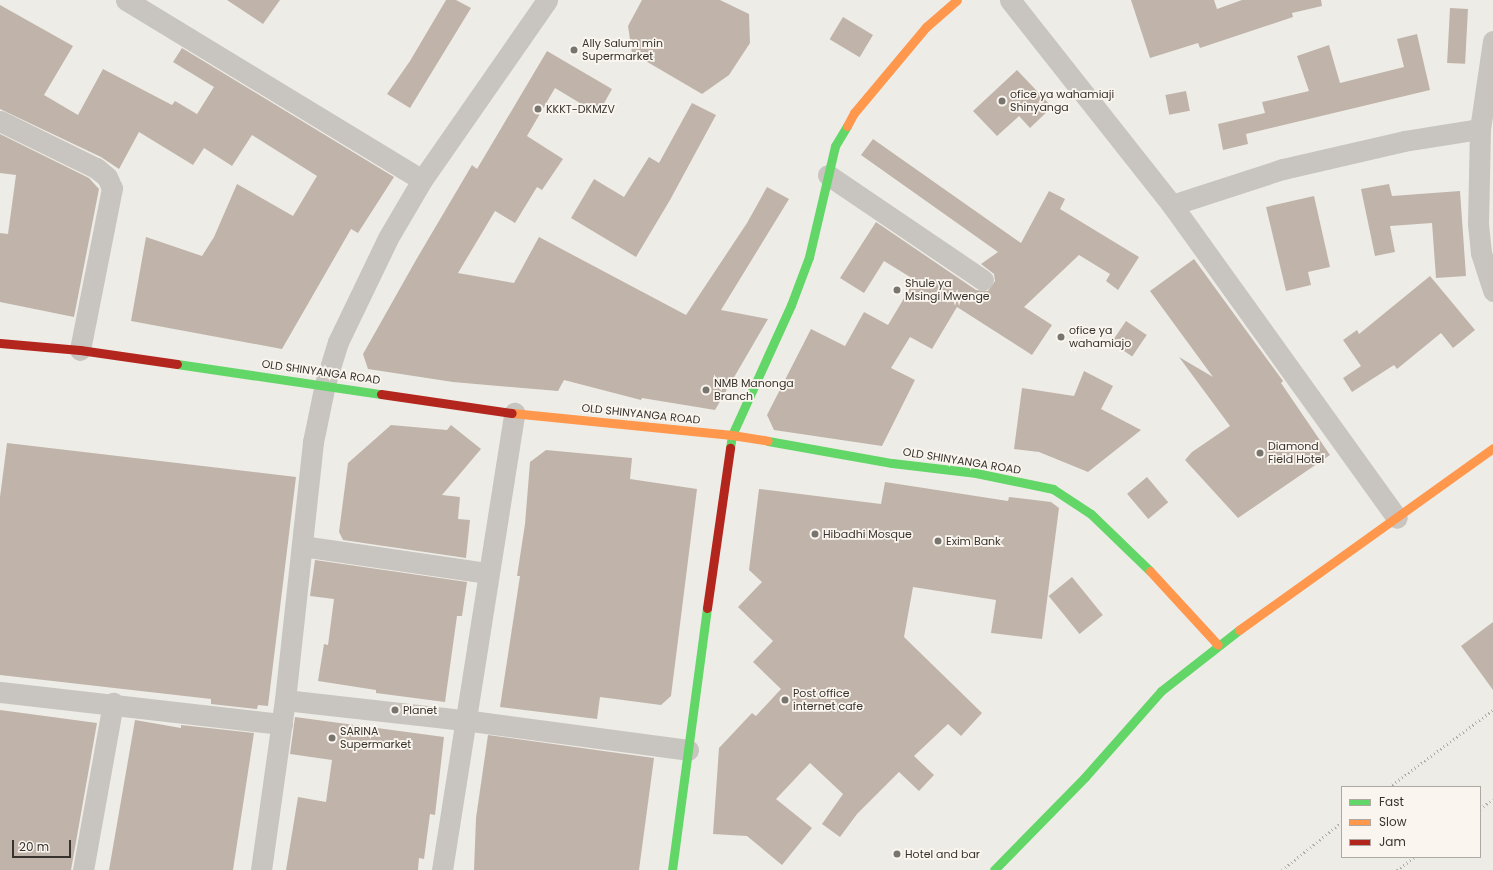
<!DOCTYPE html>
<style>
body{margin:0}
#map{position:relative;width:1493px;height:870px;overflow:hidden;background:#eeece6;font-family:Poppins,sans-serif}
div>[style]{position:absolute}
.building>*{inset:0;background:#c0b4aa;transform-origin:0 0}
.street>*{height:21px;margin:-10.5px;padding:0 10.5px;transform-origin:10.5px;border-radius:10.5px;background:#c8c4bf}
.fast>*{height:9px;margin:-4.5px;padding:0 4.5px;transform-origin:4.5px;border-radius:4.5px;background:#63d668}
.slow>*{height:9px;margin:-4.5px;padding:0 4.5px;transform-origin:4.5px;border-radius:4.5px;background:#ff974d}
.jam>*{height:9px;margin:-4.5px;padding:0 4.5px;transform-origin:4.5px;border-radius:4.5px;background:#b3261e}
.rail>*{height:3px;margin-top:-1.5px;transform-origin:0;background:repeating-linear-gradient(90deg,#b0ada9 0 1px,transparent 0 4px)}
.dots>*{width:11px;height:11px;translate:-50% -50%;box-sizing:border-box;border:2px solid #faf6ef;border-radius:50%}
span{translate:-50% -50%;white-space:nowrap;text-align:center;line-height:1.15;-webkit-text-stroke:3.5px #faf6ef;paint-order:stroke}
.poi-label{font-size:11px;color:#39332d}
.left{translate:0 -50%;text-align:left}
.street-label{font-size:11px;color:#39332d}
.legend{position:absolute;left:1341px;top:786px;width:140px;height:72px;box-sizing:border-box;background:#faf6ef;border:1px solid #ada8a1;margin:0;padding:5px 7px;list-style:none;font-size:12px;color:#39332d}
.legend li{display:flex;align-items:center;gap:8px;height:20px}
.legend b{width:20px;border:1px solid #ada8a1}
.scale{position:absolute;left:12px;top:840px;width:59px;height:18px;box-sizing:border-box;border:2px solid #39332d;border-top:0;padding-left:5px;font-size:12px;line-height:14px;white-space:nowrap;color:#39332d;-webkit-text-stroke:3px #faf6ef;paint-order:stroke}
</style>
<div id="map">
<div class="building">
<div style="clip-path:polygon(227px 0,280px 0,263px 24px)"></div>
<div style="clip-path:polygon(446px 0,456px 0,471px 8px,410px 108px,387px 94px,410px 61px)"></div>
<div style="clip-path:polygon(642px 0,720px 0,749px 14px,750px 43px,729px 75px,702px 94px,632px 53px,628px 26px)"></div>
<div style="clip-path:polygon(1131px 0,1214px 0,1217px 9px,1242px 0,1321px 0,1322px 6px,1292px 13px,1293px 17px,1200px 48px,1198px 43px,1150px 58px)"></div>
<div style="clip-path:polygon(0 5px,73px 46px,44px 95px,78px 115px,103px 69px,172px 105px,175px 101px,197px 114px,214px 87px,173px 62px,182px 48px,394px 177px,358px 233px,351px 229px,282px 349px,131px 321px,146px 237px,202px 256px,214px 237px,237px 184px,293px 216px,317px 176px,252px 135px,232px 166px,204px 148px,193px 165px,139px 132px,119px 169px,101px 157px,0 109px)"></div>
<div style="left:1450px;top:8px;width:18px;height:55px;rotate:3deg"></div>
<div style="left:843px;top:17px;width:35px;height:26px;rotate:31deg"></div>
<div style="clip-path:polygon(1417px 34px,1430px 90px,1246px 134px,1248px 144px,1223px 150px,1218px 124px,1265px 113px,1262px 102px,1309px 91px,1297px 56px,1329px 45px,1340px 83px,1404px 67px,1397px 39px)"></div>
<div style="clip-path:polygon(547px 51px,612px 89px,598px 114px,555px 88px,527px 136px,563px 159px,542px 190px,537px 187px,515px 223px,495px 211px,458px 273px,514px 283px,539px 237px,686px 315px,747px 223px,767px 187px,789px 199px,721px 310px,768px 319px,715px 410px,642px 398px,641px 400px,564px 380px,558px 391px,453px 382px,368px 369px,363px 354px,416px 260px,472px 165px,477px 169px)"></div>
<div style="clip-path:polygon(1017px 70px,1052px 107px,1030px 128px,1019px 116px,997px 136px,973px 111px)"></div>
<div style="left:1186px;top:91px;width:20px;height:21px;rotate:79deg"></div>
<div style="clip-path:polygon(692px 103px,716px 115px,670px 200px,636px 257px,571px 218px,594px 179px,624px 197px,649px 157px,659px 163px)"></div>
<div style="clip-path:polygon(0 134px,89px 178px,99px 189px,74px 317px,0 302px,0 233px,8px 234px,16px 175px,0 173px)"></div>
<div style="clip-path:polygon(873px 139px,1021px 243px,1049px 191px,1065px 199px,1060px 209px,1139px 257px,1118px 290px,1106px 281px,1110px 274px,1079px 255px,1024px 307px,1052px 325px,1032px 355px,957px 307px,932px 349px,910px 337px,891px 368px,915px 380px,882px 446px,774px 430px,767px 415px,811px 329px,845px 346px,864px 312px,888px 325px,915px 280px,884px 261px,864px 293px,840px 278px,876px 222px,976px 290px,988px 291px,995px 281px,994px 274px,981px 264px,998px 252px,861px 155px)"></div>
<div style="clip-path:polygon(1389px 184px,1392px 196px,1460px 191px,1466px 276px,1436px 278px,1432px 223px,1390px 226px,1395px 252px,1375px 256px,1361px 189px)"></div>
<div style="clip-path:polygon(1314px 196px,1330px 267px,1308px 272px,1311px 285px,1286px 291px,1266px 207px)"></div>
<div style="clip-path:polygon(1194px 259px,1283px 381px,1281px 383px,1330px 455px,1238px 518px,1185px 460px,1192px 452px,1230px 426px,1179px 357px,1213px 377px,1150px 291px)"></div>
<div style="clip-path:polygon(1430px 276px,1475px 330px,1453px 348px,1441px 333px,1397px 369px,1394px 365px,1352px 392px,1343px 378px,1361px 366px,1343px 340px,1357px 330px,1359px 334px)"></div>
<div style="left:1126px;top:321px;width:25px;height:26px;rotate:34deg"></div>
<div style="clip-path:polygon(1084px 371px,1113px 386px,1101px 409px,1141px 430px,1088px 472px,1039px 452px,1014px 449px,1022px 388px,1074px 396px)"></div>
<div style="clip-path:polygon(391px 425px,447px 430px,451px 425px,481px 449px,442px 495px,460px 497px,458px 519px,470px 520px,466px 558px,343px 540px,339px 532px,348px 463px)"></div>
<div style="clip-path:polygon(7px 443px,296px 477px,268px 706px,258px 705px,257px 709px,211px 704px,211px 699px,0 675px,0 497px)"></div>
<div style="clip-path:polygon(546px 450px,632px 458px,630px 479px,697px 489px,671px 696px,661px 705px,600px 697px,597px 719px,500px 707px,520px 576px,517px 576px,525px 524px,530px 462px)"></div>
<div style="left:1147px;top:477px;width:33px;height:26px;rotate:50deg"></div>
<div style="clip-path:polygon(885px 482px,1008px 501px,1009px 497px,1051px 502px,1059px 508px,1042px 639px,991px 633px,996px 600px,913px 587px,904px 637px,982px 713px,961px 736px,948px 724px,914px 756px,934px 775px,919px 791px,899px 772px,857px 814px,840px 837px,822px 824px,843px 794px,810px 763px,776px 799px,812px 828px,782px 865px,747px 836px,713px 834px,719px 748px,752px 713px,756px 716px,781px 689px,753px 662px,773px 641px,738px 607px,762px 582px,749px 570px,759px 489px,881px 504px)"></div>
<div style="clip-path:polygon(315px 560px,467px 582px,462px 616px,457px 616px,445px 702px,376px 693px,376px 690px,318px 681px,324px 644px,328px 645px,334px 599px,310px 596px)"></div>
<div style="left:1072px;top:577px;width:49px;height:30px;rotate:51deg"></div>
<div style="clip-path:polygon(1493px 622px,1493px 690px,1461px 646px)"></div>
<div style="clip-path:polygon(0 710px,97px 723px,71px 870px,0 870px)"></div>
<div style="clip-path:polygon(295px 717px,444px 737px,435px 815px,430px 814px,424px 859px,419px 858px,418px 870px,286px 870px,298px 797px,326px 802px,332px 760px,290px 754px)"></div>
<div style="clip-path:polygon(135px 720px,181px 728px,181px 725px,254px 733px,233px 870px,109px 870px)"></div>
<div style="clip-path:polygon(488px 735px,654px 758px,639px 870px,474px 870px,476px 818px)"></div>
</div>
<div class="street">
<div style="left:126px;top:0;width:346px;rotate:31.3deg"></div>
<div style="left:1010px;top:0;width:261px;rotate:51.7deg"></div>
<div style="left:1172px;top:205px;width:385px;rotate:54.3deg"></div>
<div style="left:1493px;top:41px;width:89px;rotate:98.4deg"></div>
<div style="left:1480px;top:129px;width:95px;rotate:91.2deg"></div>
<div style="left:1478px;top:224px;width:29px;rotate:84deg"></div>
<div style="left:1481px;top:253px;width:40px;rotate:72deg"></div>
<div style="left:0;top:121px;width:107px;rotate:26.1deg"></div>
<div style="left:96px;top:168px;width:14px;rotate:39deg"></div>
<div style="left:107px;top:177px;width:12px;rotate:66deg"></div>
<div style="left:112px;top:188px;width:165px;rotate:101.2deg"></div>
<div style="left:828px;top:175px;width:187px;rotate:34.1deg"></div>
<div style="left:1172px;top:205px;width:117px;rotate:-18deg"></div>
<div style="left:1283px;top:169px;width:124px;rotate:-13deg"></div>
<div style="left:1404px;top:141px;width:77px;rotate:-9deg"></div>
<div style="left:302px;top:546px;width:188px;rotate:8.3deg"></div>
<div style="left:0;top:692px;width:284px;rotate:6.5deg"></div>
<div style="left:285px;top:700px;width:180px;rotate:6.4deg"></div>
<div style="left:464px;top:720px;width:226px;rotate:7.6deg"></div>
<div style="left:83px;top:870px;width:170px;rotate:-79.8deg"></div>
<div style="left:261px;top:870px;width:172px;rotate:-82deg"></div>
<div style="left:285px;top:700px;width:260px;rotate:-83.8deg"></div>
<div style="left:313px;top:442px;width:59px;rotate:-78.3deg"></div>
<div style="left:325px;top:384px;width:44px;rotate:-72.8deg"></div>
<div style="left:338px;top:342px;width:115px;rotate:-64.3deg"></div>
<div style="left:388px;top:238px;width:67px;rotate:-59.6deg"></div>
<div style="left:422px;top:180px;width:219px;rotate:-55.2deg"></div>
<div style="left:442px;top:870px;width:463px;rotate:-81deg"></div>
</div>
<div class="fast">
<div style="left:177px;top:364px;width:206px;rotate:8.4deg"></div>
<div style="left:768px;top:441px;width:126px;rotate:10.1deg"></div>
<div style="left:892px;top:463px;width:85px;rotate:6.8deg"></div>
<div style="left:976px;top:473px;width:79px;rotate:11.7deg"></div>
<div style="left:1053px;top:489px;width:45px;rotate:33.3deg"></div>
<div style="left:1091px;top:514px;width:82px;rotate:44deg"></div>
<div style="left:730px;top:448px;width:13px;rotate:-81deg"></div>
<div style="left:732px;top:435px;width:143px;rotate:-65.6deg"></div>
<div style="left:791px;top:305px;width:51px;rotate:-69.4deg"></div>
<div style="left:809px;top:257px;width:114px;rotate:-76.8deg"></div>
<div style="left:835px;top:146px;width:23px;rotate:-59deg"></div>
<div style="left:672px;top:870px;width:264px;rotate:-82.4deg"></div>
<div style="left:994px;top:870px;width:130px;rotate:-45.6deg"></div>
<div style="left:1085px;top:777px;width:115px;rotate:-48.5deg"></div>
<div style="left:1161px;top:691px;width:99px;rotate:-38deg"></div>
</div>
<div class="slow">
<div style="left:847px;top:126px;width:15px;rotate:-62deg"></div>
<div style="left:854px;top:113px;width:112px;rotate:-50.1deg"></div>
<div style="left:926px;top:27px;width:41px;rotate:-41.1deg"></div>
<div style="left:512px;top:413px;width:221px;rotate:5.7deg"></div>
<div style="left:732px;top:435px;width:36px;rotate:9deg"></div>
<div style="left:1150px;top:571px;width:100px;rotate:47.4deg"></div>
<div style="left:1239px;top:630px;width:312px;rotate:-35.6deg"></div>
</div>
<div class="jam">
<div style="left:0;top:343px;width:80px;rotate:5deg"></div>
<div style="left:80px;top:350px;width:98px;rotate:8.2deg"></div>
<div style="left:381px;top:394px;width:132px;rotate:8.3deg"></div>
<div style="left:707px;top:608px;width:162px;rotate:-81.8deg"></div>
</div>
<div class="rail">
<div style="left:1389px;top:787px;width:129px;rotate:-36.5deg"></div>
<div style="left:1480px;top:809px;width:16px;rotate:-38deg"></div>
<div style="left:1282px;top:870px;width:77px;rotate:-38.7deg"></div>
<div style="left:1397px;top:870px;width:22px;rotate:-36deg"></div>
</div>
<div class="dots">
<div style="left:574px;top:50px;background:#78746e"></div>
<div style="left:1002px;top:101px;background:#78746e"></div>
<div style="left:538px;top:109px;background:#78746e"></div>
<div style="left:897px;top:290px;background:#78746e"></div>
<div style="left:1061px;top:337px;background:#78746e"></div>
<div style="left:706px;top:390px;background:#78746e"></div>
<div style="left:1260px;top:453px;background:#78746e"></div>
<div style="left:815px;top:534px;background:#78746e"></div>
<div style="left:938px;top:541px;background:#78746e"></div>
<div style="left:785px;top:700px;background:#78746e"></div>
<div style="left:395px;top:710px;background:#78746e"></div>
<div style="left:332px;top:738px;background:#78746e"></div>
<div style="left:897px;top:854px;background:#78746e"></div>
</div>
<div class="poi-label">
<span class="left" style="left:582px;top:50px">Ally Salum min<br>Supermarket</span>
<span class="left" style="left:1010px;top:101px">ofice ya wahamiaji<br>Shinyanga</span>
<span class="left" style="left:546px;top:109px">KKKT-DKMZV</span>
<span class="left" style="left:905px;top:290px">Shule ya<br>Msingi Mwenge</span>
<span class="left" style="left:1069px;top:337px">ofice ya<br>wahamiajo</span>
<span class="left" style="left:714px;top:390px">NMB Manonga<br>Branch</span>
<span class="left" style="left:1268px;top:453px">Diamond<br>Field Hotel</span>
<span class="left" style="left:823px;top:534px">Hibadhi Mosque</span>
<span class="left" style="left:946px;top:541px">Exim Bank</span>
<span class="left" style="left:793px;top:700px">Post office<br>internet cafe</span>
<span class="left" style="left:403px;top:710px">Planet</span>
<span class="left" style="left:340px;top:738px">SARINA<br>Supermarket</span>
<span class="left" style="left:905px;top:854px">Hotel and bar</span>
</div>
<div class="street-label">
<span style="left:321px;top:372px;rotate:8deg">OLD SHINYANGA ROAD</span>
<span style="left:641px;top:414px;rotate:6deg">OLD SHINYANGA ROAD</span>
<span style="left:962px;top:461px;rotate:9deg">OLD SHINYANGA ROAD</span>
</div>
<ul class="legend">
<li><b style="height:5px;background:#63d668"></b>Fast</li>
<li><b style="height:5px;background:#ff974d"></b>Slow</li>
<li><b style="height:5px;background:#b3261e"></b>Jam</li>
</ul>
<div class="scale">20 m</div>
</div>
